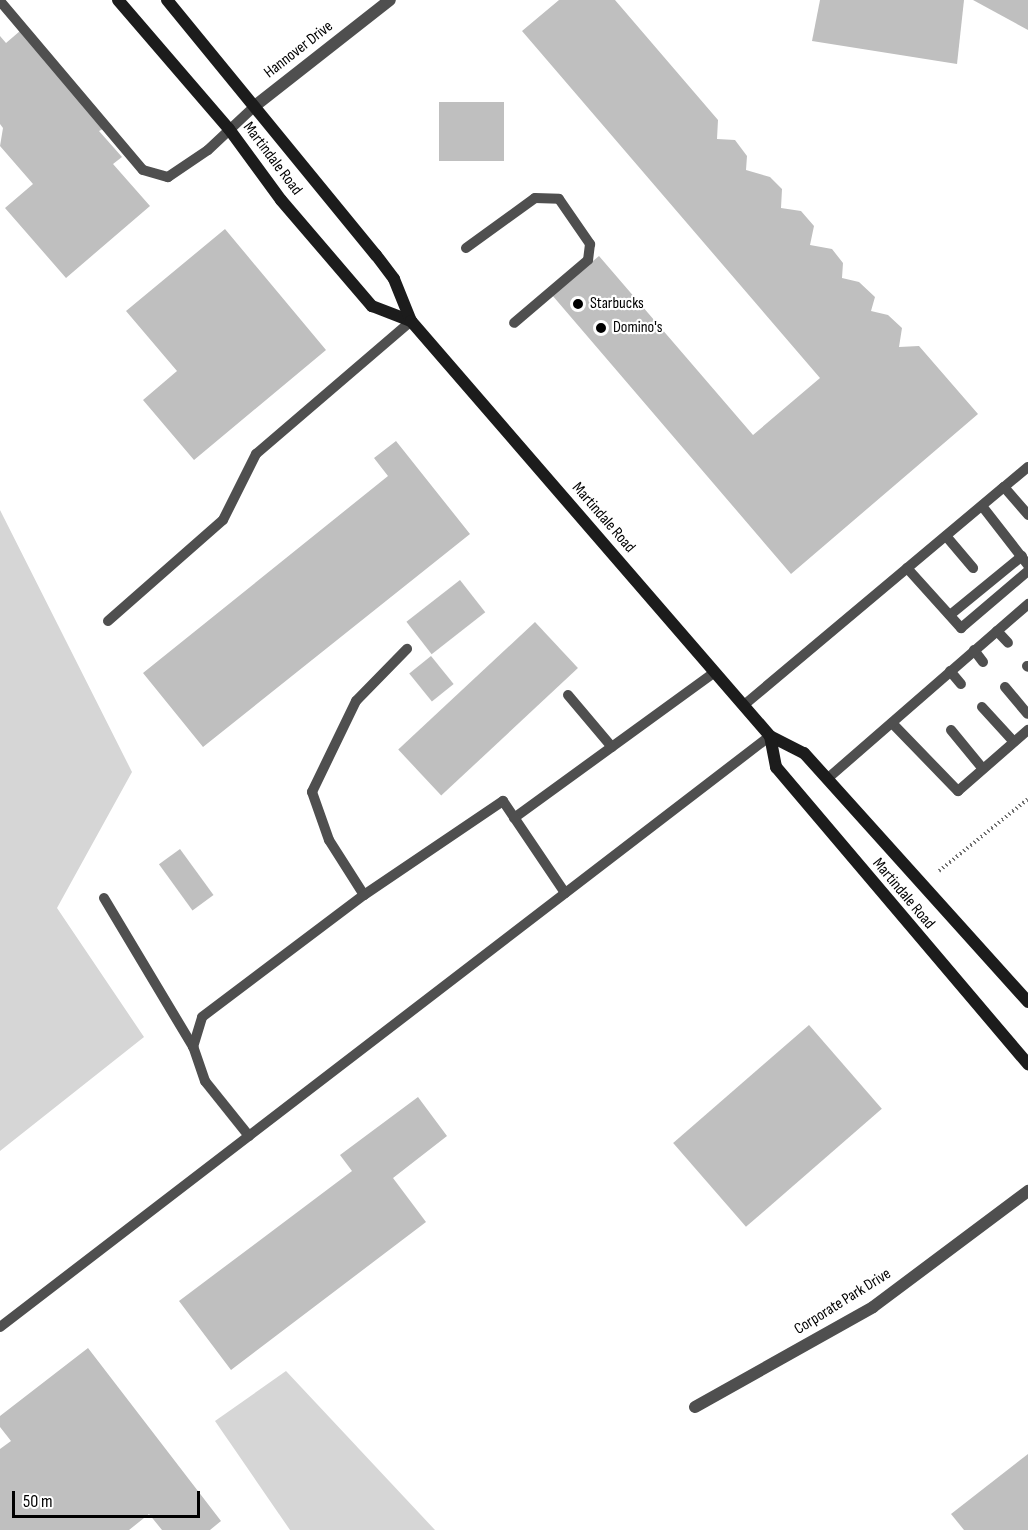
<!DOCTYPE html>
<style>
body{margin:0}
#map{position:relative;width:1028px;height:1530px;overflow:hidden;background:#fff;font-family:"Sofia Sans Condensed",sans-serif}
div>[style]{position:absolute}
.green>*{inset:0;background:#d6d6d6}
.building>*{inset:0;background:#bfbfbf;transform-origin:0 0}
.path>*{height:4px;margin-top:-2px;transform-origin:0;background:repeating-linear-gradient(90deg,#717171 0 1.5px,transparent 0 4.5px)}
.lane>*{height:10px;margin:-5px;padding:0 5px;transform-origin:5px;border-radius:5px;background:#4f4f4f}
.street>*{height:12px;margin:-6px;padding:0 6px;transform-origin:6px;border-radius:6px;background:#4f4f4f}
.secondary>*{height:12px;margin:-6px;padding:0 6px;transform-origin:6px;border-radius:6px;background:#1c1c1c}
.dots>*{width:16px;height:16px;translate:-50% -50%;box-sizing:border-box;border:3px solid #fff;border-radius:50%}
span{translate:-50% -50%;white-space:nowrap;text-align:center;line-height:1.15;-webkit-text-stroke:4.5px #fff;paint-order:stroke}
.street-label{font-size:16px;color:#000}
.poi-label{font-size:16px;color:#000}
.left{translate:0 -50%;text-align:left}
.scale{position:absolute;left:12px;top:1491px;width:188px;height:27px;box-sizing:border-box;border:3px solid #000;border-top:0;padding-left:8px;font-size:18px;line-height:21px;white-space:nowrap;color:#000;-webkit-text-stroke:4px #fff;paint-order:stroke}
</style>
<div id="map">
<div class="green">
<div style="clip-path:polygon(0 510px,132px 772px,57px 908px,144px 1037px,0 1151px)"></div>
<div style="clip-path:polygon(286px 1371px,435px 1530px,290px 1530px,215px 1421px)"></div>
</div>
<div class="building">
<div style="clip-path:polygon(559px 0,615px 0,718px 120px,717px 139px,735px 140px,747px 156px,746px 170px,770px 177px,782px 189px,781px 208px,801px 211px,814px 226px,810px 245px,832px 249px,843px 263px,842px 278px,859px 282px,875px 297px,871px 311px,888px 315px,902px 328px,899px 347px,919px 346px,978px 414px,791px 574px,552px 295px,599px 256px,753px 435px,820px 378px,522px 31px)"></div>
<div style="clip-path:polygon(820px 0,964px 0,957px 64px,812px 41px)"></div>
<div style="clip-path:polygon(973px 0,1028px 0,1028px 30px)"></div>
<div style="clip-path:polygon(20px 31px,105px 128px,99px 131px,122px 157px,113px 164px,150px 206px,66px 278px,5px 208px,33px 184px,0 146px,3px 128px,0 124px,0 36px,6px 43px)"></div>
<div style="left:439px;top:102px;width:65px;height:59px"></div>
<div style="clip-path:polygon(225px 229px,326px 350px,194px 460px,143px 400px,177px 371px,126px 311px)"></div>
<div style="clip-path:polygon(396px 441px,470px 534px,203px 747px,143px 673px,388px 476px,374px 458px)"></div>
<div style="left:460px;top:580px;width:41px;height:68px;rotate:52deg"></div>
<div style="left:535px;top:622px;width:63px;height:187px;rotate:47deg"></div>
<div style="left:431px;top:656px;width:36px;height:28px;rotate:51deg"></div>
<div style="left:180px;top:849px;width:57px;height:26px;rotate:54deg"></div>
<div style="left:809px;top:1025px;width:111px;height:180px;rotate:49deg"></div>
<div style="clip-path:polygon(418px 1097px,447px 1136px,393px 1178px,426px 1222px,231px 1370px,179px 1301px,352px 1171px,340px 1155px)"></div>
<div style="clip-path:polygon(88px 1348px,221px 1521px,210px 1530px,162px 1530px,149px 1514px,129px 1530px,0 1530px,0 1449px,11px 1441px,0 1427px,0 1416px)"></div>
<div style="clip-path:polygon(1028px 1454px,1028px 1530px,964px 1530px,951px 1514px)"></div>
</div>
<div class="path">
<div style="left:939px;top:871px;width:114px;rotate:-39deg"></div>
</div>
<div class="lane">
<div style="left:0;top:1px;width:221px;rotate:49.8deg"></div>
<div style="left:143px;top:170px;width:26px;rotate:16deg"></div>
<div style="left:168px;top:177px;width:48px;rotate:-34deg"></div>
<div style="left:208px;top:150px;width:66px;rotate:-43.2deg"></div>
<div style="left:466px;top:248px;width:85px;rotate:-35.9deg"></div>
<div style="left:535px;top:198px;width:24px;rotate:2deg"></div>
<div style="left:559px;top:199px;width:55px;rotate:55.4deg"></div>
<div style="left:590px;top:244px;width:16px;rotate:97deg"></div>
<div style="left:588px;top:260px;width:97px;rotate:139.6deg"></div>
<div style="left:1004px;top:487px;width:31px;rotate:-40deg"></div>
<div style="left:982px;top:506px;width:75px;rotate:52.1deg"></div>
<div style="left:946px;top:536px;width:42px;rotate:49.8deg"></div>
<div style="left:907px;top:568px;width:81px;rotate:48deg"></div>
<div style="left:961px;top:628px;width:88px;rotate:-40.4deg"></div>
<div style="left:950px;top:615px;width:93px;rotate:-39.3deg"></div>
<div style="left:108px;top:621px;width:153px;rotate:-41.3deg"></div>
<div style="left:223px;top:520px;width:74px;rotate:-63.4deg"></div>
<div style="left:256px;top:454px;width:204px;rotate:-40.6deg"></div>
<div style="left:997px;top:631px;width:16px;rotate:47deg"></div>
<div style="left:974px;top:650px;width:15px;rotate:53deg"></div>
<div style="left:1027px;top:666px;width:1px;rotate:45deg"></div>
<div style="left:950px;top:671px;width:17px;rotate:50deg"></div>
<div style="left:1005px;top:687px;width:35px;rotate:50deg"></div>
<div style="left:568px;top:695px;width:68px;rotate:49.8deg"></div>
<div style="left:744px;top:705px;width:339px;rotate:-40deg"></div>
<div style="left:1004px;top:487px;width:37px;rotate:49deg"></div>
<div style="left:982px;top:707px;width:47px;rotate:47.6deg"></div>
<div style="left:892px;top:723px;width:95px;rotate:45.9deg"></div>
<div style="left:958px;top:791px;width:93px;rotate:-41.1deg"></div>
<div style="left:951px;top:730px;width:50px;rotate:50.6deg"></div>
<div style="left:827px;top:779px;width:267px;rotate:-41deg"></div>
<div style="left:514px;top:818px;width:248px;rotate:-36deg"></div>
<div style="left:364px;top:895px;width:65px;rotate:-122.5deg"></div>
<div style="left:329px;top:840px;width:51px;rotate:-109.5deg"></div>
<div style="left:312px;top:792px;width:101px;rotate:-64.2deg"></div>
<div style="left:356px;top:701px;width:73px;rotate:-45.6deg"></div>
<div style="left:104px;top:898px;width:174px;rotate:59.1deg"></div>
<div style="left:249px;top:1136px;width:70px;rotate:-128.7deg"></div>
<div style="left:205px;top:1081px;width:36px;rotate:-109deg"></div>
<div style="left:193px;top:1047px;width:31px;rotate:-73deg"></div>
<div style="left:202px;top:1017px;width:203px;rotate:-37deg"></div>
<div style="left:364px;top:895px;width:168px;rotate:-34.1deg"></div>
<div style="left:503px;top:801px;width:111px;rotate:56deg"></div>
<div style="left:0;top:1327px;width:971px;rotate:-37.51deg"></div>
</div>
<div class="street">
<div style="left:256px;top:105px;width:170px;rotate:-38.1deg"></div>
<div style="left:695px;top:1407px;width:204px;rotate:-29.3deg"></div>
<div style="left:873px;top:1307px;width:194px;rotate:-36.8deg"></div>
</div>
<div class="secondary">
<div style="left:118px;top:0;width:170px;rotate:49.3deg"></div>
<div style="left:229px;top:129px;width:88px;rotate:53.8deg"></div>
<div style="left:281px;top:200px;width:140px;rotate:49.4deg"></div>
<div style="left:372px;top:306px;width:42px;rotate:21deg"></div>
<div style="left:167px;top:0;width:330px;rotate:50.7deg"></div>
<div style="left:376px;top:255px;width:30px;rotate:53deg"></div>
<div style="left:394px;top:279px;width:45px;rotate:68deg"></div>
<div style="left:411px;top:321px;width:549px;rotate:49.14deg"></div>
<div style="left:770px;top:736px;width:38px;rotate:27deg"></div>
<div style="left:804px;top:753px;width:335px;rotate:48deg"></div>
<div style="left:770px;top:736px;width:32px;rotate:79deg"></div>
<div style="left:776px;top:767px;width:390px;rotate:49.7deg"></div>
</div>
<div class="dots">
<div style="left:578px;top:304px;background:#000"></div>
<div style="left:601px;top:328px;background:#000"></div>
</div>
<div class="street-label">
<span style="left:299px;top:50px;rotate:-38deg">Hannover Drive</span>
<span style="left:272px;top:159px;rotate:53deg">Martindale Road</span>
<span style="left:603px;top:518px;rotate:49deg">Martindale Road</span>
<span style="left:903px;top:894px;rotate:50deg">Martindale Road</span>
<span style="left:843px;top:1302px;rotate:-32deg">Corporate Park Drive</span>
</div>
<div class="poi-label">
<span class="left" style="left:590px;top:304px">Starbucks</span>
<span class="left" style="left:613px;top:328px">Domino's</span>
</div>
<div class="scale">50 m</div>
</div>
